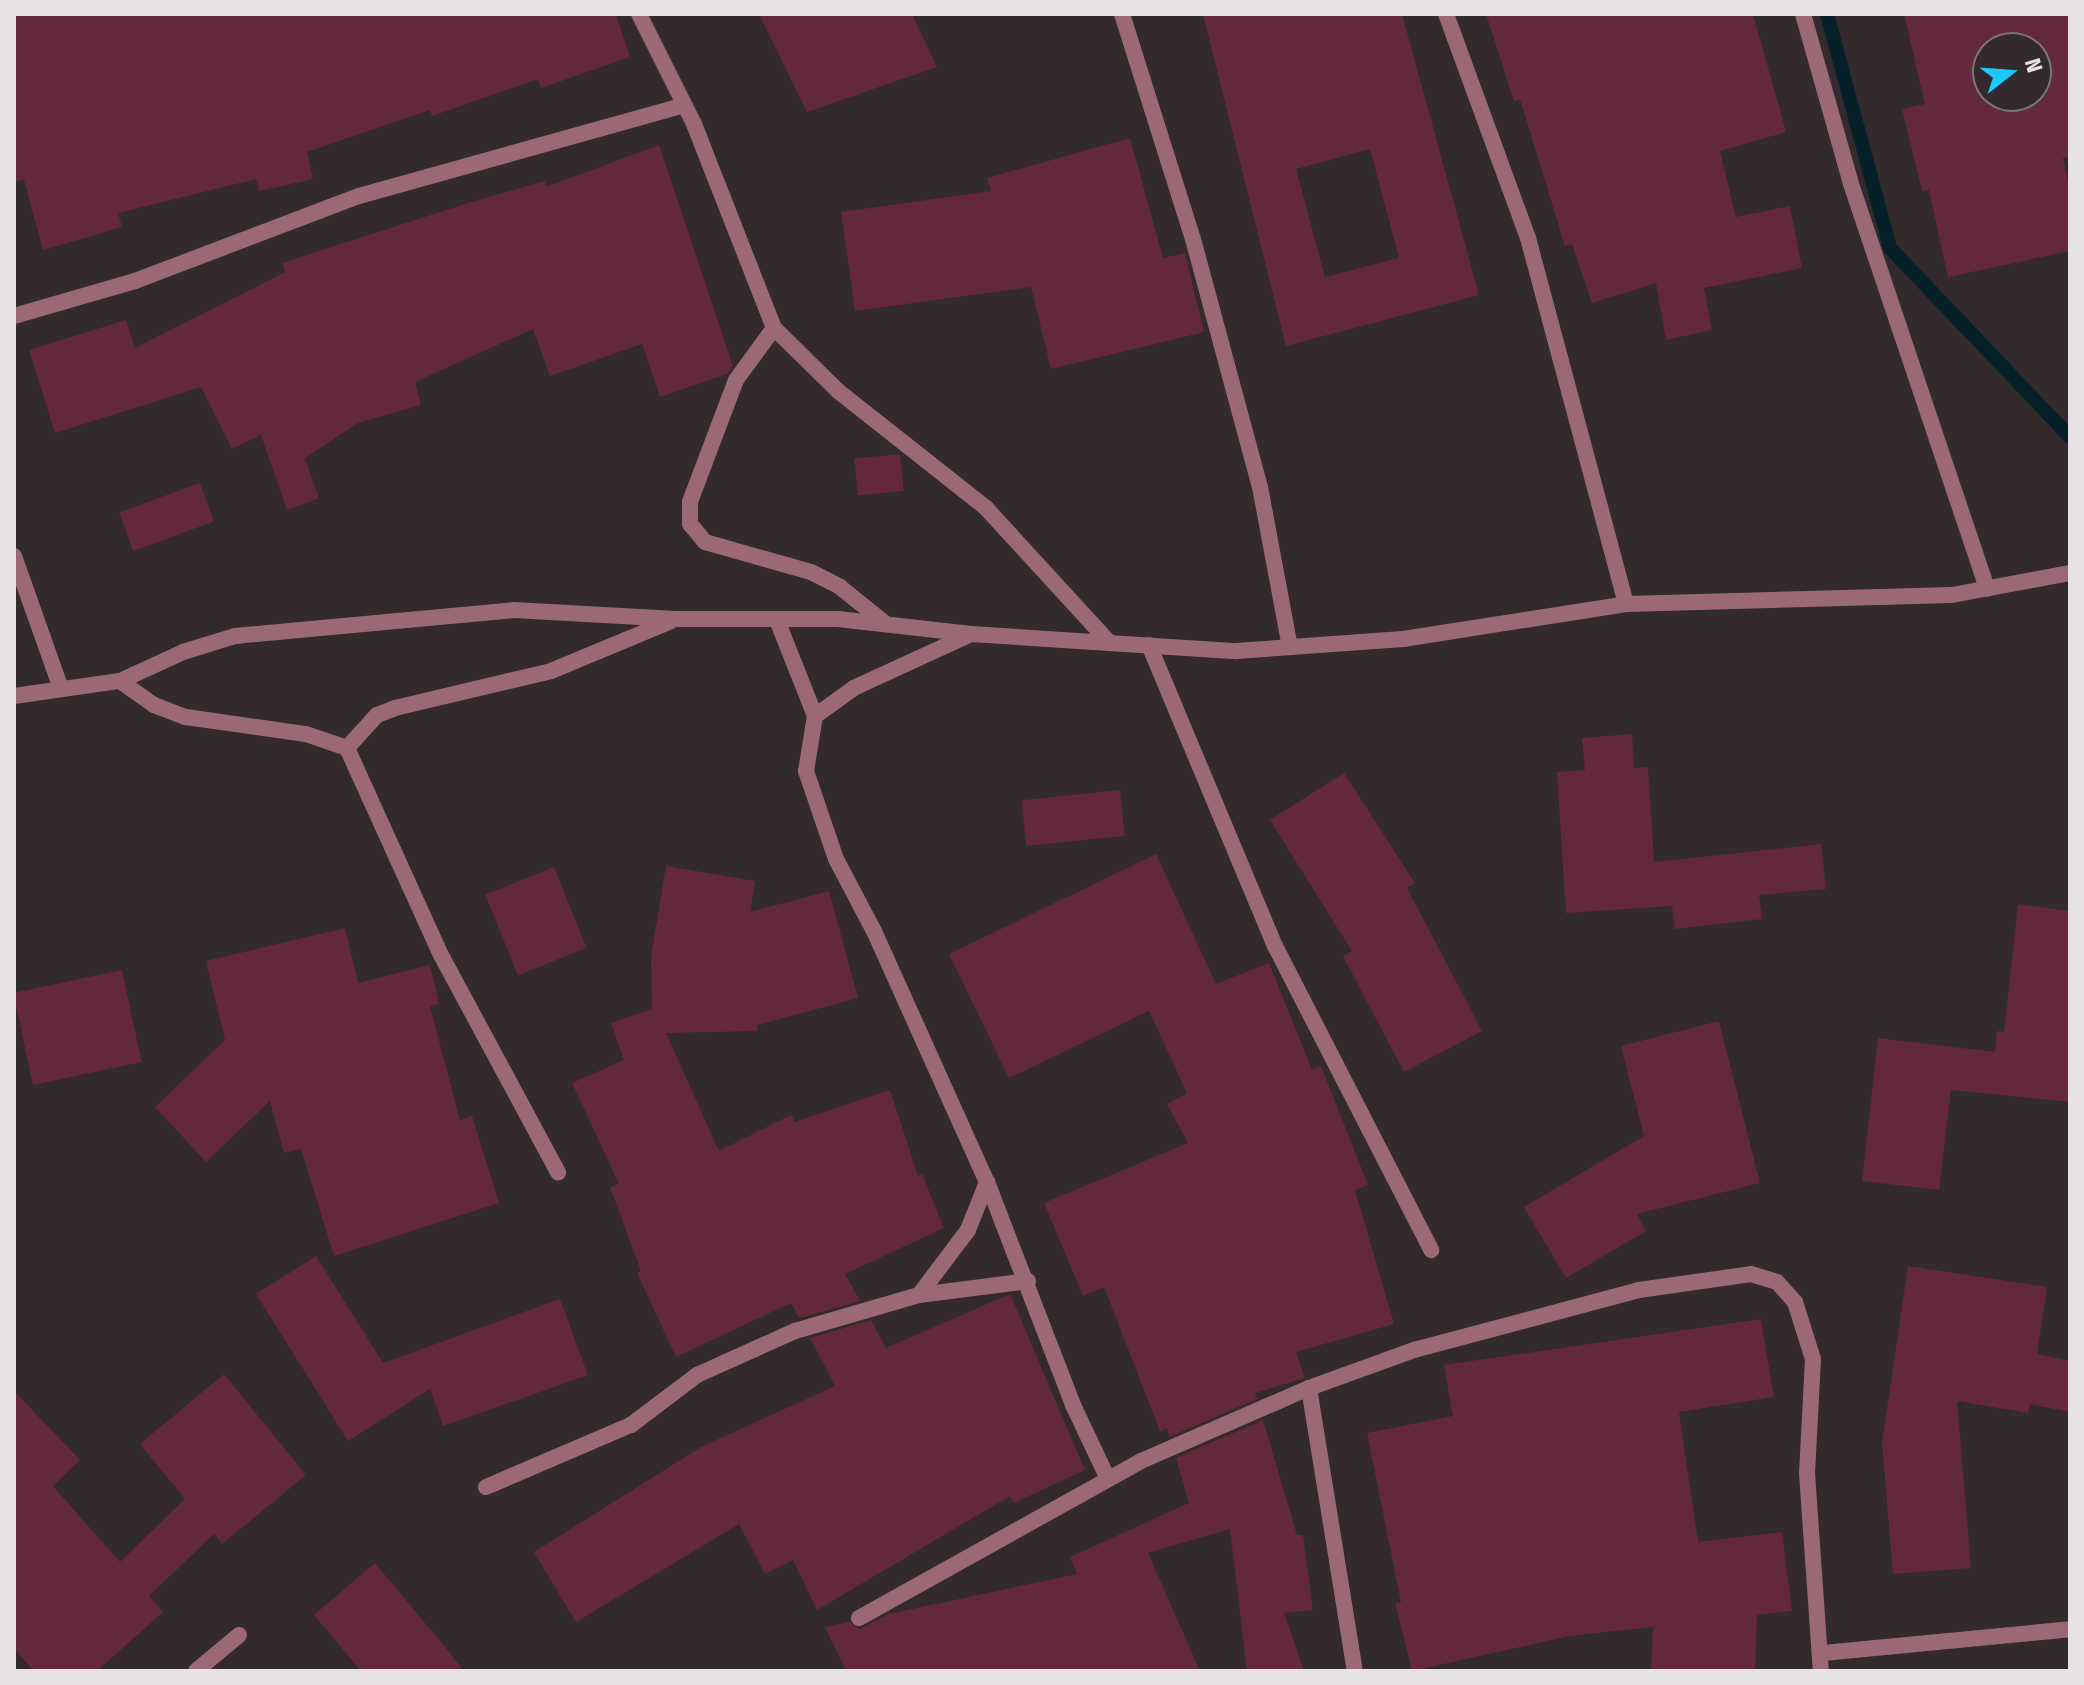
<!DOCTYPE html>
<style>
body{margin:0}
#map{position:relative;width:2084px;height:1685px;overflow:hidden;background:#322a2c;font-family:"Fira Sans Condensed",sans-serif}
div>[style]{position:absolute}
.stream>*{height:14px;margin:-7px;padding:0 7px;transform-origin:7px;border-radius:7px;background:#062029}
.building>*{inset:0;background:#64283c;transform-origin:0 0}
.lane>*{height:16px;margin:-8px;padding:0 8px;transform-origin:8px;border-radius:8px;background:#9b6976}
.street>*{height:16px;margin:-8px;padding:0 8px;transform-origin:8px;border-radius:8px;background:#9b6976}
span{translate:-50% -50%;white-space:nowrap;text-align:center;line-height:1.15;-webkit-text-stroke:6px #322a2c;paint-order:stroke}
.frame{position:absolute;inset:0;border:16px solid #e7e2e3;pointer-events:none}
.north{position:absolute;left:1972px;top:32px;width:80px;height:80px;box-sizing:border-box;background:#322a2c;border:2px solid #7a7475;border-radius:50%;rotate:73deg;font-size:22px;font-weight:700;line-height:32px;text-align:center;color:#e7e2e3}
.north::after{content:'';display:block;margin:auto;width:28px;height:36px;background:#1bcafc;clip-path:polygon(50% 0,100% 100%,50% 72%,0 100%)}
</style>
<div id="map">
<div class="stream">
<div style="left:1827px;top:14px;width:242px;rotate:74.9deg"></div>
<div style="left:1890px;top:248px;width:261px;rotate:46.4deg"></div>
</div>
<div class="building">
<div style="clip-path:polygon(14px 14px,616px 14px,630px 57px,541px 88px,538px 79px,432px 116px,430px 110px,307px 152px,313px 179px,259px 191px,256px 179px,118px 213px,122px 227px,43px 250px,24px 180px,14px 182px)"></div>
<div style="clip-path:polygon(759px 14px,912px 14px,937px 67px,807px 112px)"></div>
<div style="clip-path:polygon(evenodd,1203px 14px,1402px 14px,1479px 295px,1286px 346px,1203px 14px,1370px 149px,1399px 258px,1325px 277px,1296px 169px,1370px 149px)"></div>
<div style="clip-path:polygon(1486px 14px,1753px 14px,1786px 132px,1720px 151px,1736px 217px,1790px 206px,1802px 268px,1704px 288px,1712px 330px,1666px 340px,1656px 283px,1592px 303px,1572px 244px,1565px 246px,1520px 99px,1514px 101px)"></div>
<div style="clip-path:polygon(evenodd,1904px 14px,2070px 14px,2070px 156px,2063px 158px,2070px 190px,2070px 251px,1948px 277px,1929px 190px,1922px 191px,1902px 109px,1925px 104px,1904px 14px,1988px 48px,2036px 48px,2036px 96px,1988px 96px,1988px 48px)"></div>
<div style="clip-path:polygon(1130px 138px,1163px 258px,1185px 253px,1204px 332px,1051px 369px,1031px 287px,855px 311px,841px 212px,991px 191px,987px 178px)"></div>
<div style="clip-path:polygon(659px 145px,733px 366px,727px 374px,660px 397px,642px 344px,550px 376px,533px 329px,415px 382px,421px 405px,358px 423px,305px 458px,319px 498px,287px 510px,261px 435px,232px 449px,201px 387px,55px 433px,29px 350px,126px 320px,135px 348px,285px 272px,282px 263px,465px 204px,545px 181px,546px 187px)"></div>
<div style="left:900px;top:454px;width:37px;height:46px;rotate:84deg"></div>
<div style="left:200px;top:483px;width:41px;height:86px;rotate:70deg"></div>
<div style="clip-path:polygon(1632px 734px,1634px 768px,1648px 767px,1654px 862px,1821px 844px,1826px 889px,1759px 895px,1762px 919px,1675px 929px,1672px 906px,1566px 913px,1557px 772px,1585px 770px,1582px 738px)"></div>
<div style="clip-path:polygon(1344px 773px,1415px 883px,1407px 888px,1482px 1031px,1404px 1072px,1343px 956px,1352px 951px,1270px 820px)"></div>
<div style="left:1120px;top:790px;width:46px;height:99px;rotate:84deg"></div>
<div style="clip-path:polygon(1156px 854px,1216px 984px,1269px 963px,1312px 1070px,1321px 1066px,1368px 1185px,1355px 1190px,1394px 1324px,1296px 1352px,1305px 1378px,1255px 1393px,1257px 1399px,1169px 1437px,1167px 1428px,1160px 1431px,1104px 1287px,1083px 1296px,1044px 1203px,1188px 1143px,1167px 1104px,1187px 1093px,1149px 1011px,1009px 1078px,949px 954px)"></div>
<div style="clip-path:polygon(666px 866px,755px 881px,750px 912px,829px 891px,858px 998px,757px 1025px,757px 1031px,666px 1033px,719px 1151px,791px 1115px,795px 1122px,890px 1090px,918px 1176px,922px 1174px,944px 1228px,845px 1274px,860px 1301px,799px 1318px,791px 1303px,676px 1357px,637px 1273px,641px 1271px,610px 1187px,619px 1184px,572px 1083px,624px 1060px,611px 1023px,652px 1009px,651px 957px)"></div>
<div style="left:554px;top:867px;width:87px;height:74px;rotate:68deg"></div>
<div style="clip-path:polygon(2018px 904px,2070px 911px,2070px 1102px,1951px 1090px,1939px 1190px,1862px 1181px,1878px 1038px,1995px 1052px,1997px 1031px,2004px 1032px)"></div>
<div style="clip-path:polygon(345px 928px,358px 983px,430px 965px,439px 1004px,430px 1006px,460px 1120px,472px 1116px,499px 1203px,334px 1256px,301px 1149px,284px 1153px,270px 1101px,206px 1162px,155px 1107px,225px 1040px,206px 961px)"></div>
<div style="left:122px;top:970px;width:94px;height:111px;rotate:78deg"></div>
<div style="clip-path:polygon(1719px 1021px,1760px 1183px,1637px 1214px,1646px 1231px,1566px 1278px,1524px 1207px,1644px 1136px,1621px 1046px)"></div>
<div style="clip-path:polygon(316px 1256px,383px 1363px,560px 1299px,588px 1375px,443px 1426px,430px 1389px,348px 1441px,256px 1294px)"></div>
<div style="clip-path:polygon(1908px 1266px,2047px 1287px,2037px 1354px,2070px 1361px,2070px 1412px,2030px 1404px,2028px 1413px,1957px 1401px,1971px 1568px,1893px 1574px,1882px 1443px)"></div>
<div style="clip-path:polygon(1010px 1294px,1085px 1470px,1014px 1503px,1010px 1496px,817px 1610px,793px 1560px,765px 1574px,739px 1524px,576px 1622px,534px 1552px,701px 1447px,835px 1386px,810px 1338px,871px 1320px,886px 1348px)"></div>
<div style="clip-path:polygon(1761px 1319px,1774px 1397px,1679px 1412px,1698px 1542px,1782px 1532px,1792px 1611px,1757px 1615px,1755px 1671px,1651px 1671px,1653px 1627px,1570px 1636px,1412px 1671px,1395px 1603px,1401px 1602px,1367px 1433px,1453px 1416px,1444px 1365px)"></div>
<div style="clip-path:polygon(224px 1374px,306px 1475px,222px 1544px,214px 1534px,149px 1596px,163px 1612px,97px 1671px,34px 1671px,14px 1649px,14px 1391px,80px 1460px,53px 1486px,120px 1562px,185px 1499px,140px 1444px)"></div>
<div style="clip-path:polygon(1263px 1420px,1297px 1535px,1303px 1535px,1313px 1610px,1284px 1613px,1304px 1671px,1247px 1671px,1230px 1529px,1148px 1553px,1200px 1671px,846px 1671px,825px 1627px,849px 1622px,860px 1629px,889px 1614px,1077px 1574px,1070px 1557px,1189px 1503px,1176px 1458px)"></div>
<div style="clip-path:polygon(375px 1563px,441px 1642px,464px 1671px,361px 1671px,314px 1615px)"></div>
</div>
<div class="lane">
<div style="left:1149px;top:645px;width:326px;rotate:67.3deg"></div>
<div style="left:1275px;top:946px;width:342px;rotate:62.8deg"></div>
</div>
<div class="street">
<div style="left:639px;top:14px;width:123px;rotate:63.4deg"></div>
<div style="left:694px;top:124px;width:219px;rotate:68.6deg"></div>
<div style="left:774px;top:328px;width:90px;rotate:44.5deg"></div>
<div style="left:838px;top:391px;width:189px;rotate:38.3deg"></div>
<div style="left:986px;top:508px;width:182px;rotate:47.5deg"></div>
<div style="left:1122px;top:14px;width:236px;rotate:72.5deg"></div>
<div style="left:1193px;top:239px;width:257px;rotate:74.9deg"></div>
<div style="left:1260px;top:487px;width:163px;rotate:79.4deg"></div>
<div style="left:1446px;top:14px;width:239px;rotate:69.9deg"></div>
<div style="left:1528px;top:238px;width:379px;rotate:75deg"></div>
<div style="left:1803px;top:14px;width:177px;rotate:74.2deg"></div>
<div style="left:1851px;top:184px;width:427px;rotate:71.4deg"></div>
<div style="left:14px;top:316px;width:126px;rotate:-16.1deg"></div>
<div style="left:135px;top:281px;width:240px;rotate:-20.8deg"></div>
<div style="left:359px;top:196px;width:338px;rotate:-15.6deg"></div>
<div style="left:774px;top:328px;width:64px;rotate:126.2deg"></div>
<div style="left:736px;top:380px;width:130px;rotate:110.7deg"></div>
<div style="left:690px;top:502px;width:22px;rotate:90deg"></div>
<div style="left:690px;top:524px;width:23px;rotate:50deg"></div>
<div style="left:705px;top:542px;width:110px;rotate:15.8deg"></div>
<div style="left:811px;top:572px;width:33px;rotate:27deg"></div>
<div style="left:840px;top:587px;width:59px;rotate:38.8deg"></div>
<div style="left:14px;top:556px;width:141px;rotate:70.5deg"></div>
<div style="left:777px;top:620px;width:103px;rotate:68.4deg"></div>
<div style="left:969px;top:635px;width:127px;rotate:155.3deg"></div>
<div style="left:854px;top:688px;width:48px;rotate:144.3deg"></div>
<div style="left:815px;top:716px;width:56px;rotate:99.3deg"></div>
<div style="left:806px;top:771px;width:93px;rotate:71.2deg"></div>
<div style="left:836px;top:859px;width:81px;rotate:62.2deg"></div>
<div style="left:874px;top:931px;width:275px;rotate:65.8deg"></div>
<div style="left:987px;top:1182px;width:239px;rotate:68.9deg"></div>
<div style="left:1073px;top:1405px;width:82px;rotate:64.7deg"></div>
<div style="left:120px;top:681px;width:42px;rotate:35.2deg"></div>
<div style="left:154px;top:705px;width:34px;rotate:21deg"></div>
<div style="left:186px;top:717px;width:121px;rotate:8.1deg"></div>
<div style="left:306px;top:734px;width:43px;rotate:18.9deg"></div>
<div style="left:347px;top:748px;width:227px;rotate:65.6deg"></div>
<div style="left:441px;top:955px;width:247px;rotate:61.7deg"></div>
<div style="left:14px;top:696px;width:107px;rotate:-8.1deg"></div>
<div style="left:120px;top:681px;width:69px;rotate:-24.7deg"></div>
<div style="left:183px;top:652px;width:54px;rotate:-17.1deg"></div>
<div style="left:235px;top:636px;width:280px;rotate:-5.3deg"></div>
<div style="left:514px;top:610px;width:162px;rotate:3.2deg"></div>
<div style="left:676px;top:619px;width:162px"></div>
<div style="left:838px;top:619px;width:134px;rotate:6.4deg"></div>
<div style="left:971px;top:634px;width:266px;rotate:3.7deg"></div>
<div style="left:1236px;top:651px;width:167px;rotate:-4.1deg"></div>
<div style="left:1403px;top:639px;width:226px;rotate:-8.9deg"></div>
<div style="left:1626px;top:604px;width:326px;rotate:-1.6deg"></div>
<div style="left:1952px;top:595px;width:120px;rotate:-10.6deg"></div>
<div style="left:347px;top:748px;width:45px;rotate:-47.7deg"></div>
<div style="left:377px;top:715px;width:19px;rotate:-21deg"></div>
<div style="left:395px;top:708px;width:160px;rotate:-13.3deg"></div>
<div style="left:551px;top:671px;width:130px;rotate:-22.6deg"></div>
<div style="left:919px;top:1295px;width:81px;rotate:-53deg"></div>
<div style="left:968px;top:1230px;width:52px;rotate:-68.4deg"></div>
<div style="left:1309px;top:1388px;width:287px;rotate:80.8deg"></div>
<div style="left:486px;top:1487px;width:158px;rotate:-23.2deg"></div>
<div style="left:631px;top:1425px;width:83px;rotate:-37.1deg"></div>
<div style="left:697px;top:1375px;width:107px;rotate:-24.2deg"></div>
<div style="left:795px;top:1331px;width:129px;rotate:-16.2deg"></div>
<div style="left:919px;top:1295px;width:110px;rotate:-7.3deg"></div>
<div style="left:859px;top:1618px;width:323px;rotate:-29.1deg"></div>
<div style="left:1141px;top:1461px;width:183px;rotate:-23.5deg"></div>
<div style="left:1309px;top:1388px;width:112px;rotate:-19.9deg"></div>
<div style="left:1414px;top:1350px;width:233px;rotate:-14.9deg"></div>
<div style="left:1639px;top:1290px;width:113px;rotate:-8.1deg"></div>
<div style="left:1751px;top:1274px;width:27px;rotate:17deg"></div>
<div style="left:1777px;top:1282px;width:27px;rotate:48deg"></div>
<div style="left:1795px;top:1302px;width:60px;rotate:72.5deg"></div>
<div style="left:1813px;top:1359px;width:114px;rotate:93deg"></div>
<div style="left:1807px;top:1473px;width:198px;rotate:86deg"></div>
<div style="left:1823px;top:1653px;width:248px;rotate:-5.5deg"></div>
<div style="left:196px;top:1671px;width:56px;rotate:-39.9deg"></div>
</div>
<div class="frame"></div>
<div class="north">N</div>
</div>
